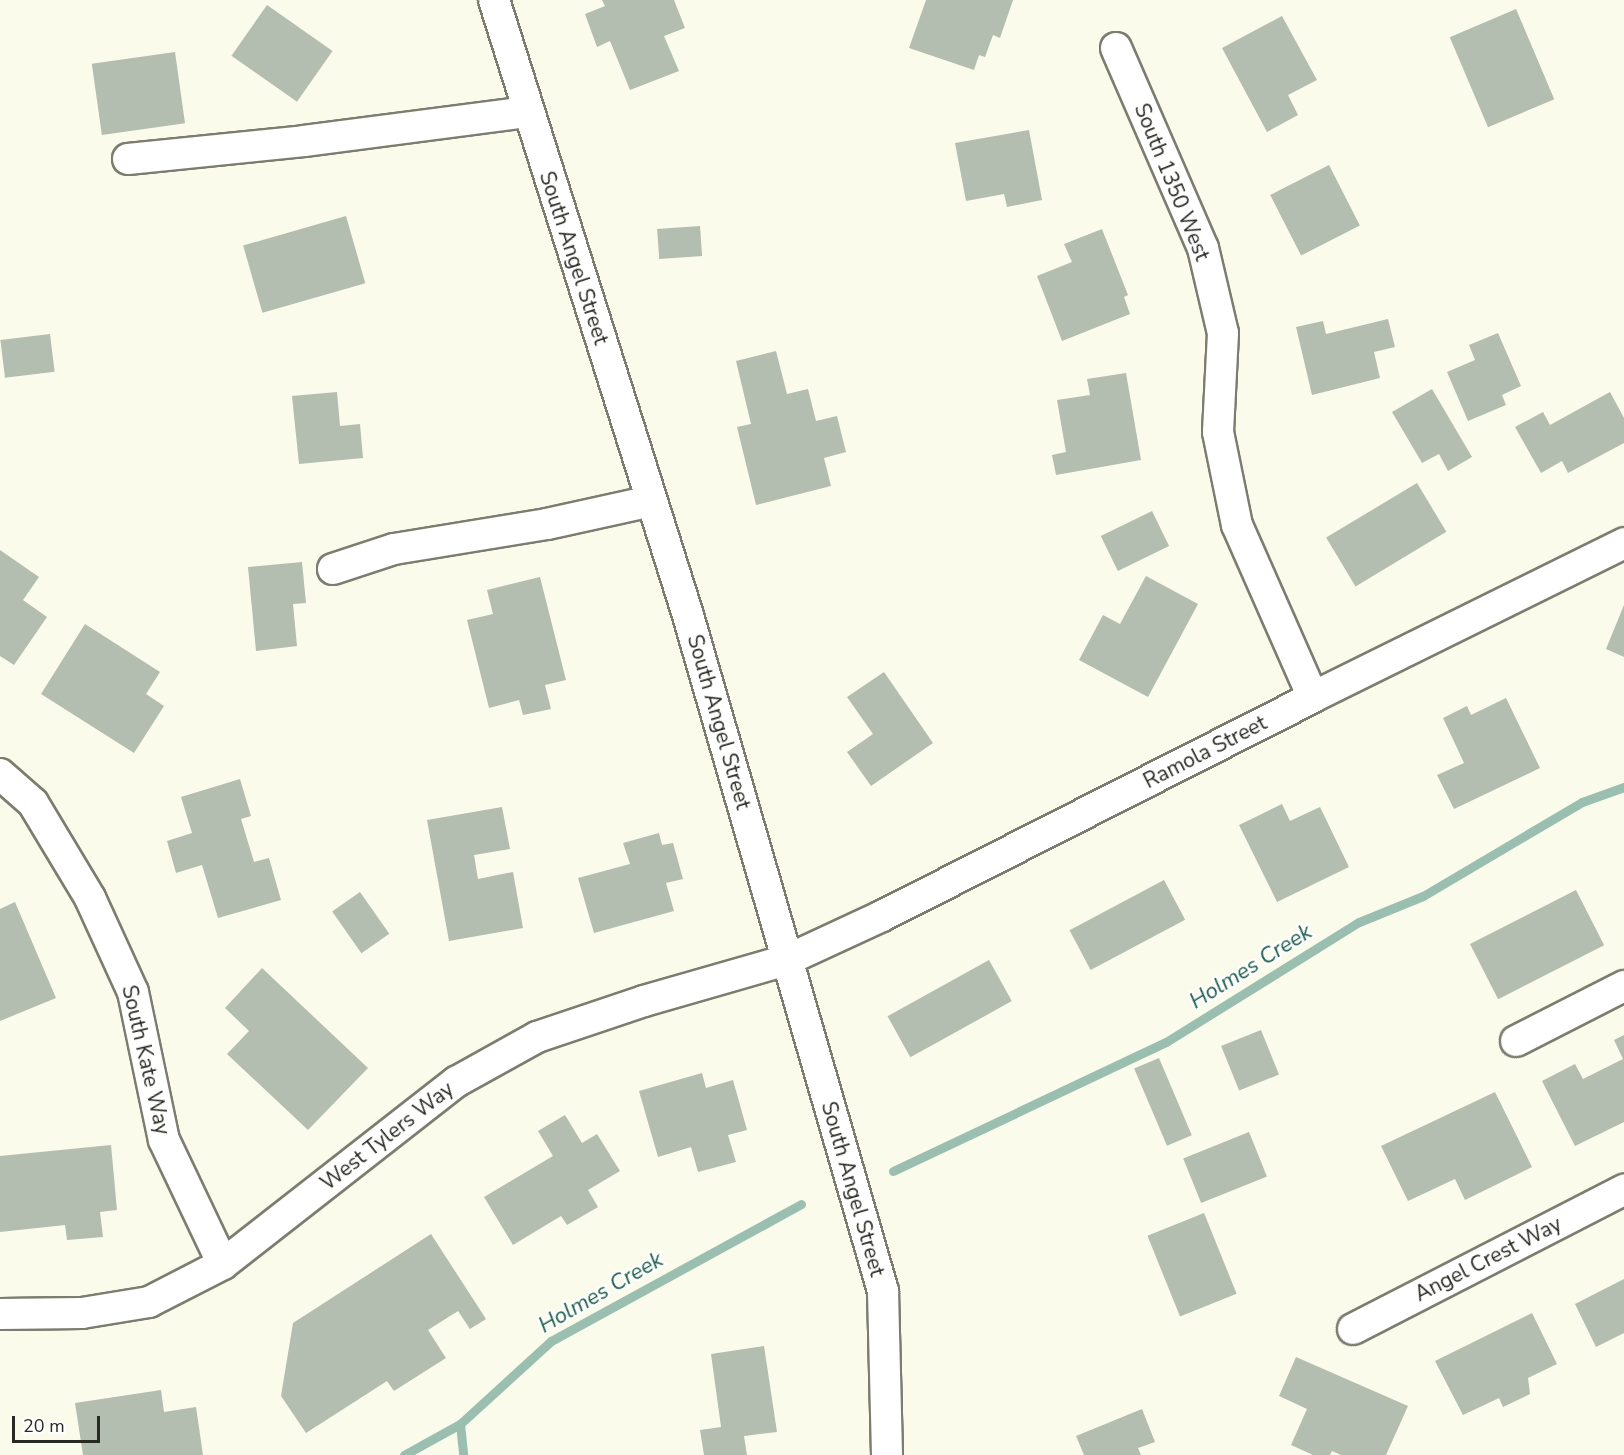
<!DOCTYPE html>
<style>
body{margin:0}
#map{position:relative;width:1624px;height:1455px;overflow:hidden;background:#fafbeb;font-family:"Nunito Sans",sans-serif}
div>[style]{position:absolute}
.stream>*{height:9px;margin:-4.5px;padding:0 4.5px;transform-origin:4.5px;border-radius:4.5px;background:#9abeb0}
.building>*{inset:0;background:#b3bdb0;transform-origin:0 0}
.roads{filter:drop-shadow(2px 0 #7c7d6f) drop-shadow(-2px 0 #7c7d6f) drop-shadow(0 2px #7c7d6f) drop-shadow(0 -2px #7c7d6f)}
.minor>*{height:30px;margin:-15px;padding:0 15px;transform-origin:15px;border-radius:15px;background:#fff}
span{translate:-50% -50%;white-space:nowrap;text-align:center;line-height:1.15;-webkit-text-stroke:4.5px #fff;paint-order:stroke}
.street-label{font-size:21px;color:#282923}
.water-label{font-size:22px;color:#1d5e4b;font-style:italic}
.scale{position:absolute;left:12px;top:1416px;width:88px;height:27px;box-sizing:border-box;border:3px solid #282923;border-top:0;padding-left:8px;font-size:18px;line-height:21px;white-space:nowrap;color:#282923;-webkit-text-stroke:4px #fff;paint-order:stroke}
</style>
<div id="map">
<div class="stream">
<div style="left:893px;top:1171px;width:302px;rotate:-25.3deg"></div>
<div style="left:1166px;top:1042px;width:227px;rotate:-31.9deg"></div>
<div style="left:1359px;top:922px;width:69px;rotate:-22.1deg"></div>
<div style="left:1423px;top:896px;width:185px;rotate:-30.6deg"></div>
<div style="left:1582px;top:802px;width:45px;rotate:-19.7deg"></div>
<div style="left:460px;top:1424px;width:31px;rotate:84deg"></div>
<div style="left:404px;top:1455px;width:64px;rotate:-29deg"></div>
<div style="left:460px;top:1424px;width:123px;rotate:-42.4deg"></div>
<div style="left:551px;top:1341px;width:285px;rotate:-28.7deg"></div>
</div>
<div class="building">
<div style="clip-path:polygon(602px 0,674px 0,685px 28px,664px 36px,679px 71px,630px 90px,610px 41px,597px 47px,585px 14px,605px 6px)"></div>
<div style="clip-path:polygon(926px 0,1013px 0,1000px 38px,993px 35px,985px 57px,979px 55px,974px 70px,909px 48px)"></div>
<div style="left:267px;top:5px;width:80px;height:62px;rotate:35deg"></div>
<div style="left:1516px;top:9px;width:98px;height:72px;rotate:67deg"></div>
<div style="clip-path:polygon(1282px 16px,1317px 80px,1288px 95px,1298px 115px,1267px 132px,1222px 48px)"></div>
<div style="left:175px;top:52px;width:72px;height:84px;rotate:82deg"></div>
<div style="clip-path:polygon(1029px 130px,1042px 200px,1007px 207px,1004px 194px,966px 201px,955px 143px)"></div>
<div style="left:1329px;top:165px;width:68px;height:66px;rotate:63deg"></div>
<div style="left:346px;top:216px;width:70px;height:107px;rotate:74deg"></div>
<div style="left:700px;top:226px;width:30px;height:43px;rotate:86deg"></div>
<div style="clip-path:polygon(1102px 229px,1128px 295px,1124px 297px,1130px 314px,1062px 341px,1037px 276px,1072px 262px,1064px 244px)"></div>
<div style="clip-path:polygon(1388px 319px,1395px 347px,1374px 352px,1380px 378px,1312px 395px,1296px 327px,1323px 321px,1326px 334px)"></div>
<div style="clip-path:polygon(1498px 333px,1521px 386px,1502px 395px,1506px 405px,1468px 421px,1447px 372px,1475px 360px,1469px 345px)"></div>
<div style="left:50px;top:334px;width:38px;height:50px;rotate:83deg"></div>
<div style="clip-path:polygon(776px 351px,787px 394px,808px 389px,816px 421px,837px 416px,846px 452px,824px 458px,831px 486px,756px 505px,737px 427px,751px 424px,736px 361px)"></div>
<div style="clip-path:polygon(1126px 373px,1141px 460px,1056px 475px,1052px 455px,1066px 452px,1057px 400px,1090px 395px,1087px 379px)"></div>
<div style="clip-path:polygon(1432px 389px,1472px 457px,1448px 471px,1439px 454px,1422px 463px,1392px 412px)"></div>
<div style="clip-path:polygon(337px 392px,340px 426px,360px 424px,363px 458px,299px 464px,292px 396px)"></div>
<div style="clip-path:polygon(1610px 392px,1624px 418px,1624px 443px,1568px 473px,1562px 461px,1541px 473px,1515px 427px,1543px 412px,1550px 425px)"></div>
<div style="left:1417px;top:483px;width:57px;height:106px;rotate:59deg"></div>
<div style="left:1152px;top:511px;width:39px;height:57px;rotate:64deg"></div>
<div style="clip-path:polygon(0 550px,39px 577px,23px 600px,47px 617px,14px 665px,0 656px)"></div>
<div style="clip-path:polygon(302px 562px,306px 603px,293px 604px,297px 646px,256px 651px,248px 567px)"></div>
<div style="clip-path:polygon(1146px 576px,1198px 604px,1148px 697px,1079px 660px,1103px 615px,1120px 624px)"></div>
<div style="clip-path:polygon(540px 577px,566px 680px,545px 685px,551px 709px,523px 715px,519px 700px,489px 708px,467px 620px,493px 614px,487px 590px)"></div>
<div style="clip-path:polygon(1624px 605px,1624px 657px,1606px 649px)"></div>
<div style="clip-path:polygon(85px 624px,160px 672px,146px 694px,164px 706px,134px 753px,41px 694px)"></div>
<div style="clip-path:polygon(884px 672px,933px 743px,871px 786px,847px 752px,873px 734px,847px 697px)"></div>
<div style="clip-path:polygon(1506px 698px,1540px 768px,1454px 809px,1437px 775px,1464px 763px,1443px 718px,1467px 706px,1471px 715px)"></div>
<div style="clip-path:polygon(240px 779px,251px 816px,241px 819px,254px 862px,269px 858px,281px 900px,218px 918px,202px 865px,176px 873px,167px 841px,192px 833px,181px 797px)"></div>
<div style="clip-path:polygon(1282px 804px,1290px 821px,1320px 807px,1349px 867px,1277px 902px,1239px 825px)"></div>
<div style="clip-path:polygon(502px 807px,510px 849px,474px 855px,478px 879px,513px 872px,523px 928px,449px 941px,427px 820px)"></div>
<div style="clip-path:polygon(659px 833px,662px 845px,673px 843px,683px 879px,666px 883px,674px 911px,594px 933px,578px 878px,630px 864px,623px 843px)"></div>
<div style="left:1164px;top:880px;width:45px;height:107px;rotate:62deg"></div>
<div style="left:1576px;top:890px;width:62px;height:119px;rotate:63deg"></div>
<div style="left:360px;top:892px;width:51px;height:34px;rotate:55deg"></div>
<div style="clip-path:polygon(15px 902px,56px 998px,0 1021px,0 909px)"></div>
<div style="left:989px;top:960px;width:47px;height:116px;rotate:61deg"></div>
<div style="clip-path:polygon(262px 968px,368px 1068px,308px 1130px,227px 1054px,249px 1031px,225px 1008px)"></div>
<div style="left:1261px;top:1030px;width:48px;height:43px;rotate:68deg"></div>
<div style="clip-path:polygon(1624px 1035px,1624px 1122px,1575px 1146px,1542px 1081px,1575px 1064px,1583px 1079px,1623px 1059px,1614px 1040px)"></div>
<div style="left:1159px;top:1058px;width:84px;height:27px;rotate:67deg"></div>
<div style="clip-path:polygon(702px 1073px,706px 1088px,733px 1080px,747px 1130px,728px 1135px,736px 1162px,698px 1172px,691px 1147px,658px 1157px,639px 1091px)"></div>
<div style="clip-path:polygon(1495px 1092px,1532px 1167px,1465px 1200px,1455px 1179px,1408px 1201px,1381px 1146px)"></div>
<div style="clip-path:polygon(565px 1115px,582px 1143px,597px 1134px,620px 1171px,588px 1190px,598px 1207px,567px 1225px,561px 1216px,513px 1245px,484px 1197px,553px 1156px,538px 1131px)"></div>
<div style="left:1249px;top:1132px;width:48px;height:71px;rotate:68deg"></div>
<div style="clip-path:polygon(111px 1145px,117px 1210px,100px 1212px,103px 1237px,67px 1240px,65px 1225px,0 1232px,0 1156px)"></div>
<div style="left:1204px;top:1213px;width:87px;height:61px;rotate:68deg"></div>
<div style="clip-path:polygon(431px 1234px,486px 1319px,470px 1329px,458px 1311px,428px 1330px,446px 1358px,394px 1391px,387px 1381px,306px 1433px,281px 1396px,293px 1323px)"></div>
<div style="clip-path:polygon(1624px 1279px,1624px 1333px,1596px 1347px,1575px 1304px)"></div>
<div style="clip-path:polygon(1532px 1313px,1557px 1364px,1528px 1378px,1530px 1394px,1503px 1407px,1499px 1398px,1463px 1415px,1435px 1361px)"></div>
<div style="clip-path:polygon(764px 1346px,777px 1432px,744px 1436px,747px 1455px,704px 1455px,700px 1430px,721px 1427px,711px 1354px)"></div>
<div style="clip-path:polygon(1296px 1357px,1408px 1406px,1386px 1455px,1341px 1455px,1332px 1451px,1330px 1455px,1313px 1455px,1291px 1445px,1307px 1409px,1279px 1396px)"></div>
<div style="clip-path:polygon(161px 1390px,164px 1412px,196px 1407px,203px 1455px,83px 1455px,75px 1403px)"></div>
<div style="clip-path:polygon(1142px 1409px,1155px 1442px,1138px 1448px,1141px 1455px,1084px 1455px,1076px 1436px)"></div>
</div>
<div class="roads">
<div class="minor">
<div style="left:494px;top:0;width:642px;rotate:72.5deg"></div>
<div style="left:687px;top:612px;width:707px;rotate:73.9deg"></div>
<div style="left:883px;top:1291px;width:164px;rotate:88.6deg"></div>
<div style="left:1116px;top:48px;width:218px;rotate:66.5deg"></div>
<div style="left:1203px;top:248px;width:87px;rotate:76.8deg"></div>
<div style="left:1223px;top:333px;width:99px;rotate:92.9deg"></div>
<div style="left:1218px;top:432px;width:95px;rotate:78.5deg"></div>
<div style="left:1237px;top:525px;width:188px;rotate:66.2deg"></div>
<div style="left:128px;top:159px;width:177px;rotate:-5.8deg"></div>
<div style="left:304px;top:141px;width:226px;rotate:-7.4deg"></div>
<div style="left:333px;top:569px;width:64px;rotate:-18.2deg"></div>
<div style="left:394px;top:549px;width:155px;rotate:-9.3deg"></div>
<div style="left:547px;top:524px;width:107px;rotate:-12.4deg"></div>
<div style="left:0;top:774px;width:44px;rotate:41.3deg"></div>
<div style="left:33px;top:803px;width:111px;rotate:59deg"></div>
<div style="left:90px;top:898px;width:103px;rotate:65.4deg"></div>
<div style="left:133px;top:992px;width:151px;rotate:78.2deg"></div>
<div style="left:164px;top:1140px;width:137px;rotate:64.6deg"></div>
<div style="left:1516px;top:1041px;width:121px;rotate:-27deg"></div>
<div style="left:0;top:1314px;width:82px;rotate:-0.7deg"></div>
<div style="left:82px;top:1313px;width:68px;rotate:-9.3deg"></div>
<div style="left:149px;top:1302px;width:83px;rotate:-27.2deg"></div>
<div style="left:223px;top:1264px;width:296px;rotate:-38deg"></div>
<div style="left:456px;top:1082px;width:93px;rotate:-29.1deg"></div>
<div style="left:537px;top:1037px;width:113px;rotate:-18.6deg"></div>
<div style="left:644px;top:1001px;width:149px;rotate:-16deg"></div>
<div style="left:787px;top:960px;width:105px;rotate:-24.9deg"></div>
<div style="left:882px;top:916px;width:483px;rotate:-26.9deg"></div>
<div style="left:1313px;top:697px;width:347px;rotate:-26.3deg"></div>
<div style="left:1353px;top:1329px;width:305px;rotate:-27.2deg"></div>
</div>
</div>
<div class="street-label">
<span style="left:1172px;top:182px;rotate:68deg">South 1350 West</span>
<span style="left:574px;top:258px;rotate:72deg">South Angel Street</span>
<span style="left:719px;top:722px;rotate:74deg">South Angel Street</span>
<span style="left:1205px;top:752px;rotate:-27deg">Ramola Street</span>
<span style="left:146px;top:1060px;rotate:77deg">South Kate Way</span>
<span style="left:387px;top:1136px;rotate:-38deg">West Tylers Way</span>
<span style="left:853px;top:1189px;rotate:74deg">South Angel Street</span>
<span style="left:1488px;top:1259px;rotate:-27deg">Angel Crest Way</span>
</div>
<div class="water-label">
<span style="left:1251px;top:967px;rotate:-32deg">Holmes Creek</span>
<span style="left:601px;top:1293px;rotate:-30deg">Holmes Creek</span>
</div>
<div class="scale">20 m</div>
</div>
